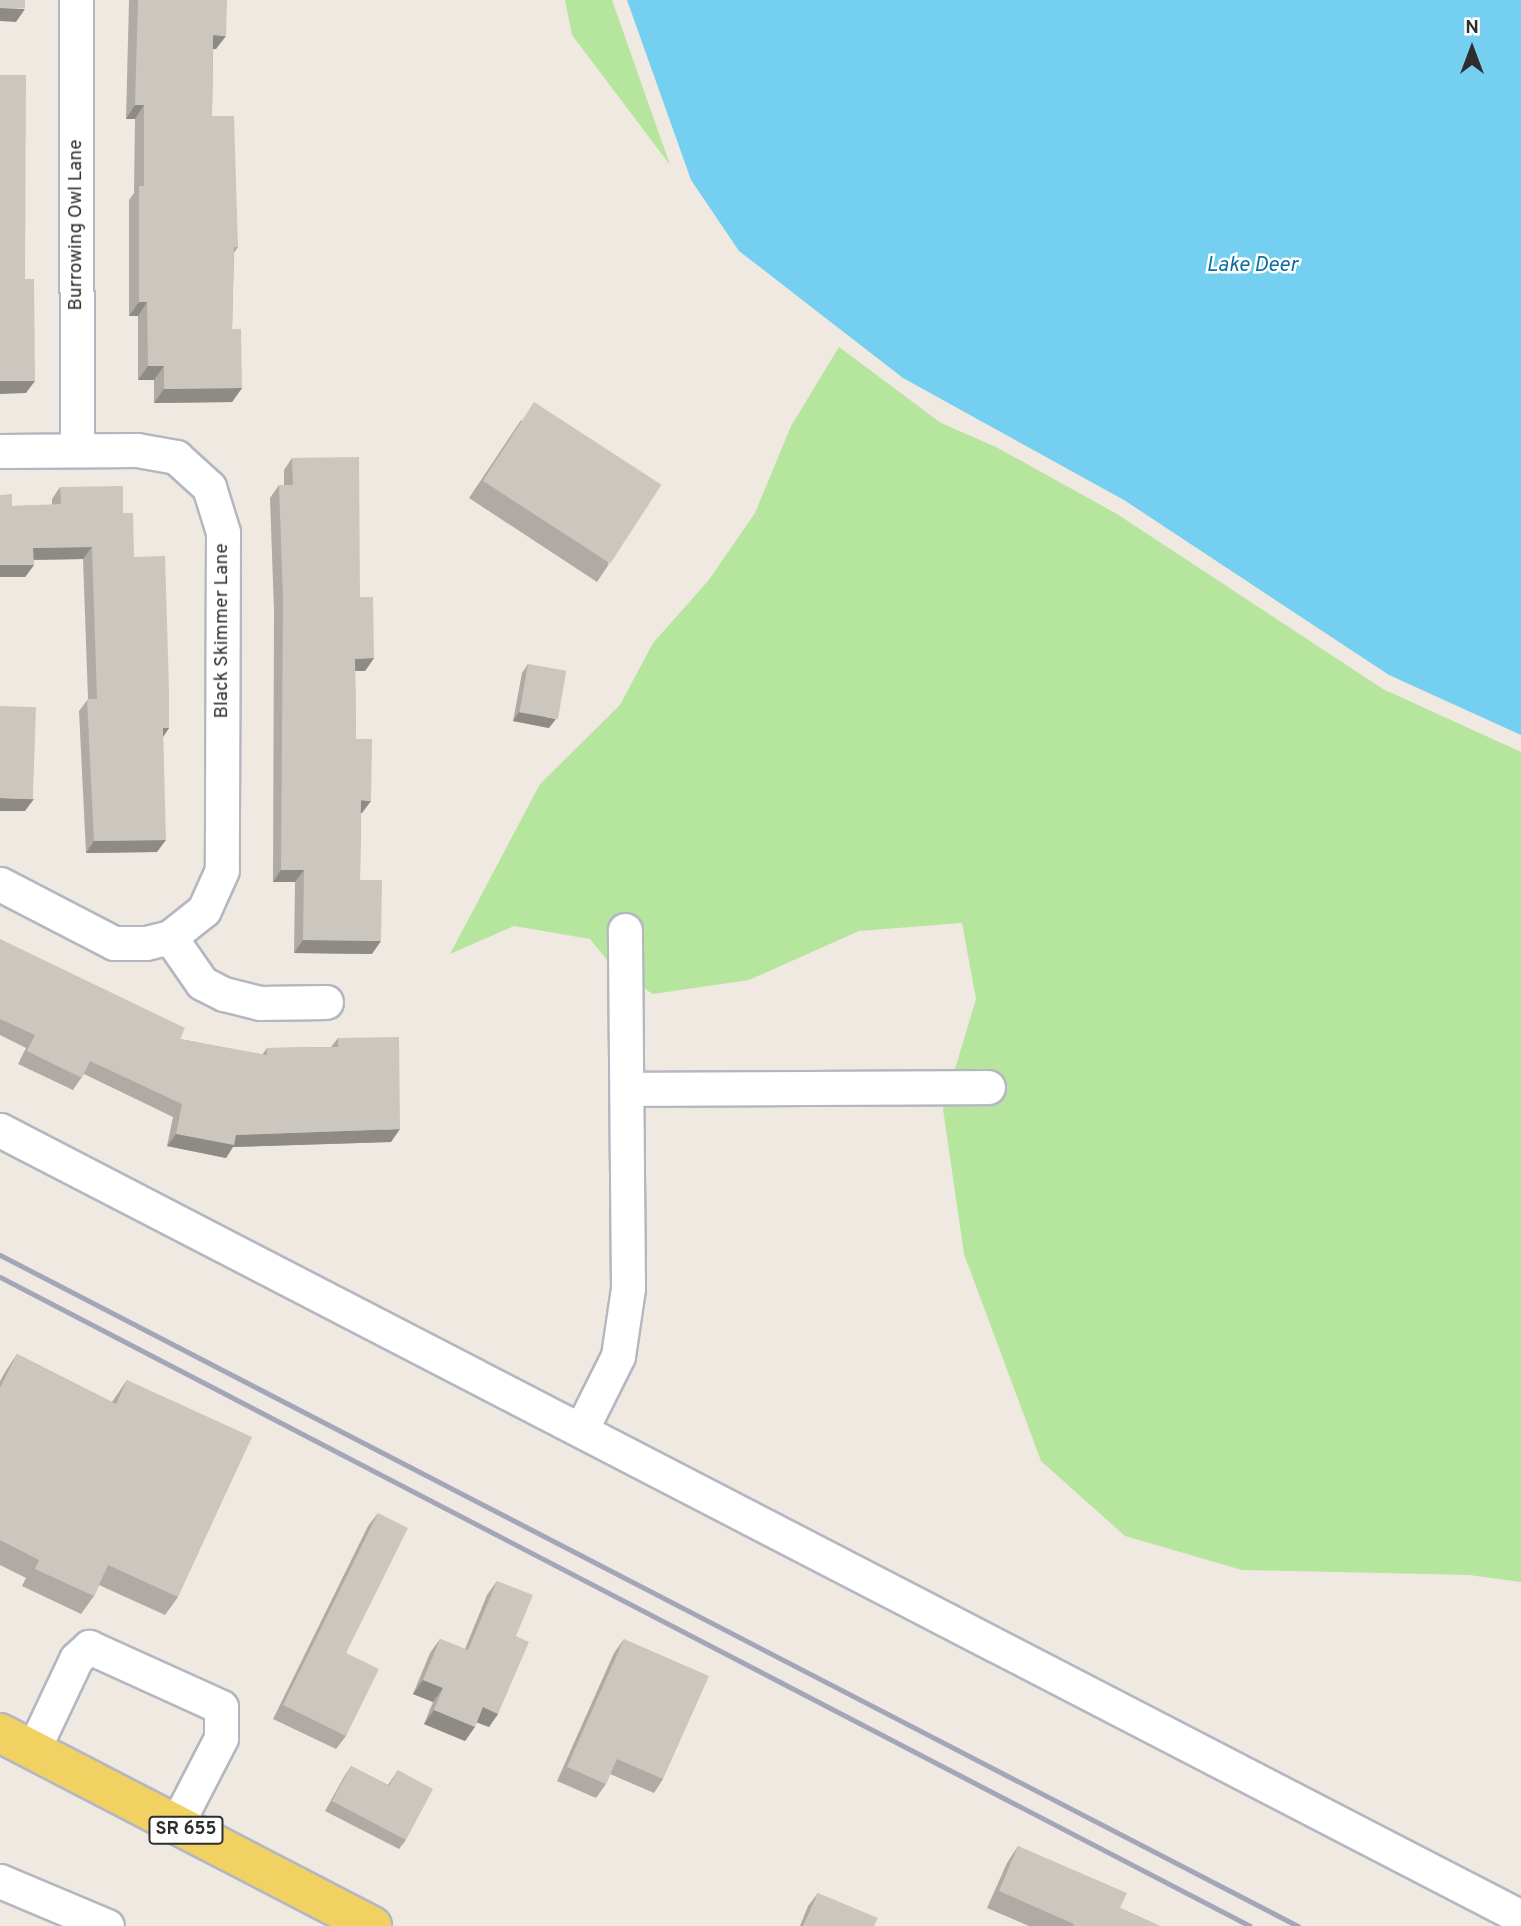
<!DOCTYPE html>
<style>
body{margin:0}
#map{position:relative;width:1521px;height:1926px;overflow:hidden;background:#efe9e1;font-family:Overpass,sans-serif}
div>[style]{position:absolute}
.green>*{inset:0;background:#b6e59e}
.water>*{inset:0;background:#75cff0}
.roads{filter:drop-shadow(2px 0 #b4b7c1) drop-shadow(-2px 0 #b4b7c1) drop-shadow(0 2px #b4b7c1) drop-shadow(0 -2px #b4b7c1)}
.minor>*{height:33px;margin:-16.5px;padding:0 16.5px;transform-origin:16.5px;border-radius:16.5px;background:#fff}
.major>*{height:38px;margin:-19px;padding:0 19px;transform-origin:19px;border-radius:19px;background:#f2d163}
.rail>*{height:5px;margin:-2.5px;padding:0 2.5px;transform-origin:2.5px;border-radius:2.5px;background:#a3a6b8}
.wall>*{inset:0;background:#afaba4}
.shaded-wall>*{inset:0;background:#8e8b86}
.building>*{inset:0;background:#cbc7bf;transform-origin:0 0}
span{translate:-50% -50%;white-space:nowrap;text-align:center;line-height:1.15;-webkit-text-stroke:5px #fff;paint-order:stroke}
.shield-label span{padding:2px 5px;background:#fff;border:2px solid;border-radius:5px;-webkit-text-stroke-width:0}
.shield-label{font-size:18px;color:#2e2e2e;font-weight:700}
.street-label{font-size:19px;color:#2e2e2e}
.water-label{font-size:21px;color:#0d6fa3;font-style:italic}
.north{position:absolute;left:1437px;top:14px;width:70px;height:70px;-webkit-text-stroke:5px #fff;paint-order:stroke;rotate:0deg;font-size:19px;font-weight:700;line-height:28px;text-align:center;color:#2e2e2e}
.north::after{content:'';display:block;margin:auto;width:24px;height:32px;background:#2e2e2e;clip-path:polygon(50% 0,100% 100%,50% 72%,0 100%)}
</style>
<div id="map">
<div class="green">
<div style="clip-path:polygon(565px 0,612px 0,670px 165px,572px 35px)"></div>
<div style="clip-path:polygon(839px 347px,941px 423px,996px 447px,1117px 514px,1383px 689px,1521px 752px,1521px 1582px,1469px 1575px,1242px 1570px,1125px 1536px,1041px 1461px,964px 1254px,943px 1109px,976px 999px,962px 923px,859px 931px,749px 980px,653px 994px,615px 970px,590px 939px,514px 926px,450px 954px,540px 784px,620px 705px,653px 643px,708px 581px,755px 513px,791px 426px)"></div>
</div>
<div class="water">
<div style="clip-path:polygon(627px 0,1521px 0,1521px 735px,1389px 675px,1124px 500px,903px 378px,739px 251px,691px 180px)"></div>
</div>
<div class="roads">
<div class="minor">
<div style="left:76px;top:0;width:450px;rotate:89.9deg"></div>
<div style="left:0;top:451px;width:137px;rotate:-0.4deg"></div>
<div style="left:137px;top:450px;width:40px;rotate:10deg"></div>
<div style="left:176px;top:457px;width:45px;rotate:42.3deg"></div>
<div style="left:209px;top:487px;width:47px;rotate:72.7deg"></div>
<div style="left:223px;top:532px;width:338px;rotate:90.2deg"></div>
<div style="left:222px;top:870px;width:44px;rotate:114.2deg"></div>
<div style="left:204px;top:910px;width:43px;rotate:141.5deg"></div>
<div style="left:0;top:884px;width:128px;rotate:27.4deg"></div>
<div style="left:114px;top:943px;width:32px"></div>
<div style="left:146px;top:943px;width:25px;rotate:-14deg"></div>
<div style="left:170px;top:937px;width:56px;rotate:55.2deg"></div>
<div style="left:202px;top:983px;width:25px;rotate:27deg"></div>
<div style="left:224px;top:994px;width:36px;rotate:14deg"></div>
<div style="left:259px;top:1003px;width:67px;rotate:-0.9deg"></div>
<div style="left:627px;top:1089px;width:361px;rotate:-0.3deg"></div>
<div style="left:0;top:1130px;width:1713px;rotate:27.36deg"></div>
<div style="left:582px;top:1428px;width:80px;rotate:-63.4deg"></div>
<div style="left:618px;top:1356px;width:69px;rotate:-81.6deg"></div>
<div style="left:628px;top:1288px;width:358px;rotate:-90.5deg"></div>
<div style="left:33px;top:1750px;width:101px;rotate:-64.7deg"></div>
<div style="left:76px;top:1659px;width:18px;rotate:-43deg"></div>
<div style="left:89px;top:1647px;width:145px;rotate:24.4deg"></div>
<div style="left:221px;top:1707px;width:31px;rotate:90deg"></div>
<div style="left:221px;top:1738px;width:98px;rotate:117.3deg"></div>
<div style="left:0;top:1881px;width:116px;rotate:22.8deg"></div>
</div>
<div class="major">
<div style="left:0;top:1733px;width:419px;rotate:27.4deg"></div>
</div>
</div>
<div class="rail">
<div style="left:0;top:1255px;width:1461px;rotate:27.34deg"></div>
<div style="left:0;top:1277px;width:1408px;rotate:27.44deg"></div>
</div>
<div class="wall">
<div style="clip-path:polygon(129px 0,227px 0,216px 49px,213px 49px,212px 116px,238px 247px,234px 253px,232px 329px,242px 388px,232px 402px,154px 403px,154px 380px,138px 380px,138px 316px,129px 316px,129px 200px,134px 193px,135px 119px,126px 119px)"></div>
<div style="clip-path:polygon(521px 420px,609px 564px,597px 582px,469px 498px)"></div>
<div style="clip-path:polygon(292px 458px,360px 597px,374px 658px,365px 671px,355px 671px,356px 739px,362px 813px,361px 813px,360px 880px,372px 954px,294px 953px,295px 882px,273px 882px,274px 611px,270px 498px,279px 485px,284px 485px,284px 470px)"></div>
<div style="clip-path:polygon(60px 487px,123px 513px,134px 557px,169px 728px,163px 737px,157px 852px,86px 853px,79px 711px,88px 699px,83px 559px,34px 560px,34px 565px,25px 577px,12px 506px,52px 505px,52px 499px)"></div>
<div style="clip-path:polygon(528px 664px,549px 728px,513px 721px,522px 673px)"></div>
<div style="clip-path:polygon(0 939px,180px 1039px,262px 1055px,267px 1048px,331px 1047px,338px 1038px,391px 1142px,233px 1147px,226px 1158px,167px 1146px,173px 1117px,84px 1074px,73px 1090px,18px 1064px,26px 1048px,0 1035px)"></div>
<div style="clip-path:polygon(17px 1354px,112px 1402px,127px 1380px,178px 1597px,165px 1615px,99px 1585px,94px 1596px,81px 1614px,22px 1586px,26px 1578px,0 1565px,0 1381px,5px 1372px)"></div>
<div style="clip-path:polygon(378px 1513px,346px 1653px,346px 1736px,336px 1749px,273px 1719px,368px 1526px)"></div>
<div style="clip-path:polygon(497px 1581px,516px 1636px,498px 1714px,489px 1727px,477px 1722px,465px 1741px,424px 1724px,433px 1702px,413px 1694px,430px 1653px,440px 1639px,465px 1649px,487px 1595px)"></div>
<div style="clip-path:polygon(624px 1639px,663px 1779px,654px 1793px,610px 1774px,606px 1784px,596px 1798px,557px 1781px,614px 1653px)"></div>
<div style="clip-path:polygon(351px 1766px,388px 1785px,398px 1770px,406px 1840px,399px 1849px,325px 1811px,345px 1775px)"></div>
<div style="clip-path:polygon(1018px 1846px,1120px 1908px,1160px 1926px,1029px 1926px,987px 1908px,1007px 1863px)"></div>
<div style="clip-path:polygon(818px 1893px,874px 1926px,800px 1926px,808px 1906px)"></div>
</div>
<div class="shaded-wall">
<div style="clip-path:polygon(0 8px,25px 9px,16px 22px,0 21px)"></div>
<div style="clip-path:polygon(213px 35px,226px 36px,216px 49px,204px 49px)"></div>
<div style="clip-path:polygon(135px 105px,144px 105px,135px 119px,126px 119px)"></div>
<div style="clip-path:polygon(139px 302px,147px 302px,138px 316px,129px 316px)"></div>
<div style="clip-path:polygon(148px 366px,164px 366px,154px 380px,138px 380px)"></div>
<div style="clip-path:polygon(0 381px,35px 381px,26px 393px,0 394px)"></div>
<div style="clip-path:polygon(242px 388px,232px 402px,154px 403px,164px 389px)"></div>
<div style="clip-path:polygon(92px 547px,83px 559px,25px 560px,33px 548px)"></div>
<div style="clip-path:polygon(0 565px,34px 565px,25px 577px,0 577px)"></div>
<div style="clip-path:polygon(374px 658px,365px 671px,346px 671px,355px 659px)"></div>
<div style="clip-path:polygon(519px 712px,556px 719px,549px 728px,513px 721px)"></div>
<div style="clip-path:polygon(163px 728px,169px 728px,161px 740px)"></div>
<div style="clip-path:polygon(0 798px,34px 799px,25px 811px,0 811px)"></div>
<div style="clip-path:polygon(361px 800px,371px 801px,362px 813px,352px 813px)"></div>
<div style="clip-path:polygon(166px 840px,157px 852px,86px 853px,94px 841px)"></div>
<div style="clip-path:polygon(281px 870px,304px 870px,295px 882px,273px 882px)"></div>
<div style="clip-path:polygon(303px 940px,381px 941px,372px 954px,294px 953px)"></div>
<div style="clip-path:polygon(400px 1129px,391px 1142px,233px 1147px,226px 1158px,167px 1146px,176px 1134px,236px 1135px)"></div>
<div style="clip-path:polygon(423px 1680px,443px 1688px,433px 1702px,413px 1694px)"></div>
<div style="clip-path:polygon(483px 1707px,498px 1714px,489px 1727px,473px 1721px)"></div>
<div style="clip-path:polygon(434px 1710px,475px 1727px,465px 1741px,424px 1724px)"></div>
</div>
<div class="building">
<div style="left:0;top:0;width:25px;height:8px"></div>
<div style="clip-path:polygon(138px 0,227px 0,226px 36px,213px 35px,212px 116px,234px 116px,238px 247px,234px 247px,232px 329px,241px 329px,242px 388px,164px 389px,164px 366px,148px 366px,147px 302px,139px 302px,139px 186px,144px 186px,144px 105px,135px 105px)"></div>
<div style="clip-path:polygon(0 75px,26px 75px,25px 279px,34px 279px,35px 381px,0 381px)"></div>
<div style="left:534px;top:402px;width:152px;height:94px;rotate:33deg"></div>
<div style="clip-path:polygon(359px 457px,360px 597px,373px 597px,374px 658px,355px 659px,356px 739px,372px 739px,371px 801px,361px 800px,360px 880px,382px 880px,381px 941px,303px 940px,304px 870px,281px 870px,283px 598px,279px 485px,293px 485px,292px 458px)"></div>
<div style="clip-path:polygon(123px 486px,123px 513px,133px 513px,134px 557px,165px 556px,169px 690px,169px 728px,163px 728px,166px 840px,94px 841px,87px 699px,97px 699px,92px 547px,33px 548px,34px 565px,0 565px,0 495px,12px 494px,12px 506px,61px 504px,60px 487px)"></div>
<div style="left:528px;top:664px;width:39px;height:49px;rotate:10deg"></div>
<div style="left:0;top:706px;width:36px;height:92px;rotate:2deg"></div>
<div style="clip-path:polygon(0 939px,185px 1028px,180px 1039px,267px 1055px,267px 1048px,338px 1047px,338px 1038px,399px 1037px,400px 1129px,236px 1135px,234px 1145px,176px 1134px,182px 1104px,90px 1061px,82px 1078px,27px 1051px,35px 1035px,0 1019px)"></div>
<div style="clip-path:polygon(17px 1354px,116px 1404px,127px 1380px,252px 1437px,178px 1597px,108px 1565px,94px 1596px,35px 1569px,39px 1560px,0 1540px,0 1388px)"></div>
<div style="clip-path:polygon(378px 1513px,408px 1528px,346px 1653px,379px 1669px,346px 1736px,283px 1705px)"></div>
<div style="clip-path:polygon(497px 1581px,533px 1595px,516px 1636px,529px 1642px,498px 1714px,483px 1707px,475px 1727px,434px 1710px,443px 1688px,423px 1680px,440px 1639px,468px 1650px)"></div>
<div style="clip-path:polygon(624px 1639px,709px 1676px,663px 1779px,617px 1759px,606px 1784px,567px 1767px)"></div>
<div style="clip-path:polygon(351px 1766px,389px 1786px,398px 1770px,433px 1789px,406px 1840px,332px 1801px)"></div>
<div style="clip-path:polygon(1018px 1846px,1127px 1893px,1120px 1908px,1160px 1926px,1073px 1926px,1074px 1924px,999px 1891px)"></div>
<div style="clip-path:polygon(818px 1893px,878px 1918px,874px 1926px,803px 1926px)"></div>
</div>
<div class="shield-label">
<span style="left:186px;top:1830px">SR 655</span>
</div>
<div class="street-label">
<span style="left:77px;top:225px;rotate:-90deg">Burrowing Owl Lane</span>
<span style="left:223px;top:631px;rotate:-90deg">Black Skimmer Lane</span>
</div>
<div class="water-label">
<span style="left:1252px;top:266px">Lake Deer</span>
</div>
<div class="north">N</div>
</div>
